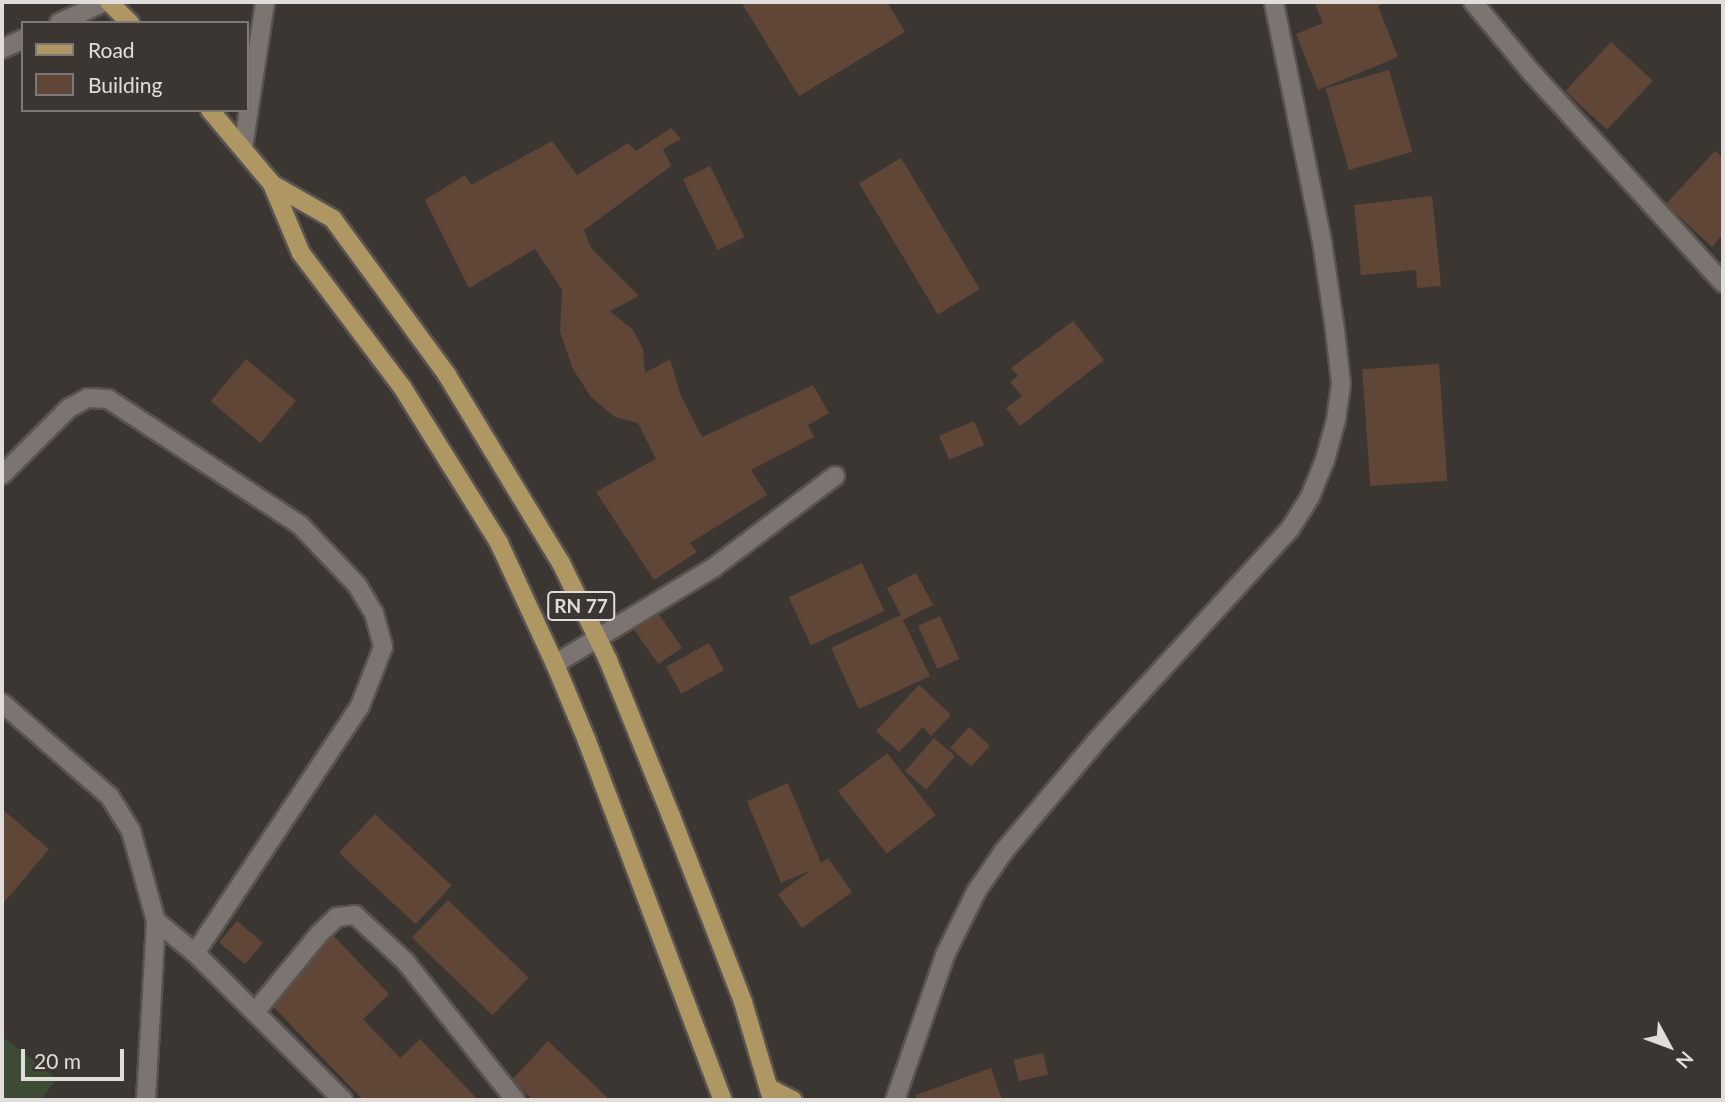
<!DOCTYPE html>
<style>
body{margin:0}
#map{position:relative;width:1725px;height:1102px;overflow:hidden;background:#3c3633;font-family:Lato,sans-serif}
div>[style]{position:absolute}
.green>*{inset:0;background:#3c4b33}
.building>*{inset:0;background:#604636;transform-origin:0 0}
.roads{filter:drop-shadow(2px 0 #585351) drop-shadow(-2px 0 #585351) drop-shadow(0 2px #585351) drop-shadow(0 -2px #585351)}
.lane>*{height:18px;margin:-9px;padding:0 9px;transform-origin:9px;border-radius:9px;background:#7b7471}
.street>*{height:18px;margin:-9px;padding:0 9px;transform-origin:9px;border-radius:9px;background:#7b7471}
.secondary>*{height:18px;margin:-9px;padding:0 9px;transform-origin:9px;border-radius:9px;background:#7b7471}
.primary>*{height:18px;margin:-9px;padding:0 9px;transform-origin:9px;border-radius:9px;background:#ae9763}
span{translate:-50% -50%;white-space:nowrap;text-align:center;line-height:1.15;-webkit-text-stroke:5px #3c3633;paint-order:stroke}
.shield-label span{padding:2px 5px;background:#3c3633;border:2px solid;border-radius:5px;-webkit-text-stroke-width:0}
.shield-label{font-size:19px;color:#e0dddb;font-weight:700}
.frame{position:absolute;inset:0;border:4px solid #e0dddb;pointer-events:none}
.legend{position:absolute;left:21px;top:21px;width:228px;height:91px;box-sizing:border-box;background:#3c3633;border:2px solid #7e7976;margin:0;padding:9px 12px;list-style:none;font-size:21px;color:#e0dddb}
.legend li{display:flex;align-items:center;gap:14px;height:35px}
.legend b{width:35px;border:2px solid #7e7976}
.north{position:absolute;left:1634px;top:1011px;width:70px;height:70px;-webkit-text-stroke:5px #3c3633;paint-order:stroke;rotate:131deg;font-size:19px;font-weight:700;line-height:28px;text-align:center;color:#e0dddb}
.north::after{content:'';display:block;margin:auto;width:24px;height:32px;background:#e0dddb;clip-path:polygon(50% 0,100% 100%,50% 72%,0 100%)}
.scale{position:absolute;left:21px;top:1049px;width:103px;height:32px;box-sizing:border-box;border:4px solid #e0dddb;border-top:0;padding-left:9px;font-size:21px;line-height:24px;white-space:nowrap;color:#e0dddb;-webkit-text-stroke:5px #3c3633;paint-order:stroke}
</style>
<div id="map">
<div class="green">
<div style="clip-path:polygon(2px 1036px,57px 1079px,40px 1100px,2px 1100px)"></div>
</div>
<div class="building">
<div style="clip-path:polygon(741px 2px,887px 2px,905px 32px,799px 96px)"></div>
<div style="clip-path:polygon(1314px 2px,1389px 2px,1378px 6px,1398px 57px,1318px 90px,1296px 34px,1323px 23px)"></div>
<div style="left:1611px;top:42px;width:57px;height:67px;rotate:43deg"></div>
<div style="left:1389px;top:70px;width:85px;height:66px;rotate:74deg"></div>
<div style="clip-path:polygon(671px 128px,681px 139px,663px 149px,671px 166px,584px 230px,591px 248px,639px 296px,610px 311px,633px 330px,643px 349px,645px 373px,670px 359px,681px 396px,702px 437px,813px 385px,829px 413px,808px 425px,814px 437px,751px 470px,767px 495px,690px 543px,697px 552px,654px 580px,596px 492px,656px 459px,638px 423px,615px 417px,591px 397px,573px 369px,560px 332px,562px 290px,535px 249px,469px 288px,425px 200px,465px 175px,471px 185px,552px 141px,577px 175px,628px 143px,636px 151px)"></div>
<div style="clip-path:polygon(1715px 151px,1723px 158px,1723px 234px,1712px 247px,1666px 204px)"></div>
<div style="left:901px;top:158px;width:153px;height:49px;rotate:59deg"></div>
<div style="left:710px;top:166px;width:79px;height:30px;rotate:64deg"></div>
<div style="clip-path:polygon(1432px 196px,1441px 286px,1417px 288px,1416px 270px,1361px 275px,1354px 205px)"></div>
<div style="clip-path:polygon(1073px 321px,1104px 360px,1020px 426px,1006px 408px,1022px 396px,1010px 382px,1018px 376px,1011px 368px)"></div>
<div style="left:246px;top:359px;width:65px;height:55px;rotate:40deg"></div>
<div style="left:1439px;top:364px;width:117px;height:77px;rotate:86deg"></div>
<div style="left:974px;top:421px;width:26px;height:38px;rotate:67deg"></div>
<div style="left:862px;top:563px;width:53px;height:81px;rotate:65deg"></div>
<div style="clip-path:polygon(916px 573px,933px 605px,903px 620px,930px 676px,859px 709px,831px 648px,901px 615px,887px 588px)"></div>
<div style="left:658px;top:613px;width:42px;height:29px;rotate:55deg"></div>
<div style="left:940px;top:616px;width:47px;height:24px;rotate:66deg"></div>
<div style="left:709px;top:643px;width:31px;height:49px;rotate:61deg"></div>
<div style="clip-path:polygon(919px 685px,951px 715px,931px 736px,923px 727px,899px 752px,876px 731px)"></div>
<div style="left:969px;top:727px;width:28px;height:28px;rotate:42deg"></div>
<div style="left:934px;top:738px;width:28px;height:44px;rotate:41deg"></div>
<div style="left:887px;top:753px;width:79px;height:62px;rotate:52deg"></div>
<div style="clip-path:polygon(788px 783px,821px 863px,828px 858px,852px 892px,802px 928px,778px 894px,811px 870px,781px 883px,747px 801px)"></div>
<div style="clip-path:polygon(2px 809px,49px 849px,2px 905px)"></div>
<div style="left:375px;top:814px;width:105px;height:53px;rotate:43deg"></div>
<div style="left:448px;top:900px;width:112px;height:52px;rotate:44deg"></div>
<div style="left:237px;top:921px;width:34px;height:28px;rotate:40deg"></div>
<div style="clip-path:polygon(333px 935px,389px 994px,363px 1019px,400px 1058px,420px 1039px,476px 1098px,473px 1100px,363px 1100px,266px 999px)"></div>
<div style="clip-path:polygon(548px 1041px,610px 1100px,533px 1100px,512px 1080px)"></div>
<div style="left:1043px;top:1053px;width:22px;height:30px;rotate:77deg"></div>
<div style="clip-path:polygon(991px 1068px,1002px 1100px,917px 1100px,916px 1095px)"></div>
</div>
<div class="roads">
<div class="lane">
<div style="left:555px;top:664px;width:185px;rotate:-31.3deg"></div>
<div style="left:713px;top:568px;width:153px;rotate:-37deg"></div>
</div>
<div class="street">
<div style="left:1473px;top:2px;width:92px;rotate:50.3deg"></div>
<div style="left:1532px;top:73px;width:284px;rotate:47.7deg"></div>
<div style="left:59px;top:23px;width:50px;rotate:-25deg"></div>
<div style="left:2px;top:49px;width:23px;rotate:-25deg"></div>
<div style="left:243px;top:148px;width:148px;rotate:-81.4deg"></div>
<div style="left:2px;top:475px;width:95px;rotate:-45deg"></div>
<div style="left:69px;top:408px;width:21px;rotate:-28deg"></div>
<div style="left:88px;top:398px;width:20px;rotate:3deg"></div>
<div style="left:108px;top:399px;width:231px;rotate:33.3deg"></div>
<div style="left:301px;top:526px;width:81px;rotate:46.5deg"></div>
<div style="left:357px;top:585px;width:33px;rotate:59deg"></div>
<div style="left:374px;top:613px;width:35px;rotate:75deg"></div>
<div style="left:383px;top:647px;width:63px;rotate:111.3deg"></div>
<div style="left:360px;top:706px;width:297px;rotate:123.7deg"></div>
<div style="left:2px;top:703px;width:143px;rotate:41deg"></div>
<div style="left:110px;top:797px;width:40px;rotate:58deg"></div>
<div style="left:131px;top:831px;width:93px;rotate:74.5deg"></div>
<div style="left:156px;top:921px;width:179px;rotate:93.2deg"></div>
<div style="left:156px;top:921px;width:50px;rotate:39.4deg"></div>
<div style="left:195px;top:953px;width:209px;rotate:44.8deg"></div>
<div style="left:255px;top:1012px;width:102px;rotate:-50.6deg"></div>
<div style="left:320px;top:933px;width:23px;rotate:-43deg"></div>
<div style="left:337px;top:917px;width:18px;rotate:-6deg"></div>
<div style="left:355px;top:915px;width:68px;rotate:42.6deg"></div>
<div style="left:405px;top:961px;width:177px;rotate:51.6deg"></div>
</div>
<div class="secondary">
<div style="left:895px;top:1100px;width:156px;rotate:-70.9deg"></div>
<div style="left:946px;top:953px;width:68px;rotate:-63.8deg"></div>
<div style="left:976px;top:892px;width:50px;rotate:-55.7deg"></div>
<div style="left:1004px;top:851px;width:149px;rotate:-49.9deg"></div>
<div style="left:1100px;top:737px;width:282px;rotate:-47.6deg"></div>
<div style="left:1290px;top:529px;width:38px;rotate:-58deg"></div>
<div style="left:1310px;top:497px;width:40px;rotate:-68deg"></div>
<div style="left:1325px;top:460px;width:41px;rotate:-74.6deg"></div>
<div style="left:1336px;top:420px;width:37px;rotate:-82deg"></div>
<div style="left:1341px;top:383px;width:53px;rotate:-96.5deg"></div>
<div style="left:1335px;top:330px;width:90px;rotate:-98.3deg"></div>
<div style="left:1322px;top:241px;width:244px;rotate:-101.4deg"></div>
</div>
<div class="primary">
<div style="left:109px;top:2px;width:30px;rotate:45deg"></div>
<div style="left:210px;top:110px;width:97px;rotate:50deg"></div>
<div style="left:272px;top:184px;width:75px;rotate:67.2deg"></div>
<div style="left:301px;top:253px;width:168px;rotate:53deg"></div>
<div style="left:402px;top:387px;width:184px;rotate:58.1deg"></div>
<div style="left:499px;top:543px;width:133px;rotate:65.2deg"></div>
<div style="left:555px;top:664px;width:83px;rotate:67.4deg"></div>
<div style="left:587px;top:741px;width:384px;rotate:69.3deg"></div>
<div style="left:272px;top:184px;width:70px;rotate:29.8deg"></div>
<div style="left:333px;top:219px;width:193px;rotate:53.8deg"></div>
<div style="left:447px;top:375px;width:220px;rotate:58.8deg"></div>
<div style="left:561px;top:563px;width:108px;rotate:64.1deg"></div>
<div style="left:608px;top:660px;width:168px;rotate:68deg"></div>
<div style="left:671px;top:816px;width:199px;rotate:68.8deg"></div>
<div style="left:743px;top:1002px;width:102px;rotate:73.5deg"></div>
<div style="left:769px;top:1088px;width:27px;rotate:27deg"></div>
</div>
</div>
<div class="shield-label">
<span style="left:581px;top:606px">RN 77</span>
</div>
<div class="frame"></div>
<ul class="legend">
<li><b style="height:9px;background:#ae9763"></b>Road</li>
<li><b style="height:19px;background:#604636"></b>Building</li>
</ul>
<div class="north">N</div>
<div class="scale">20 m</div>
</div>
